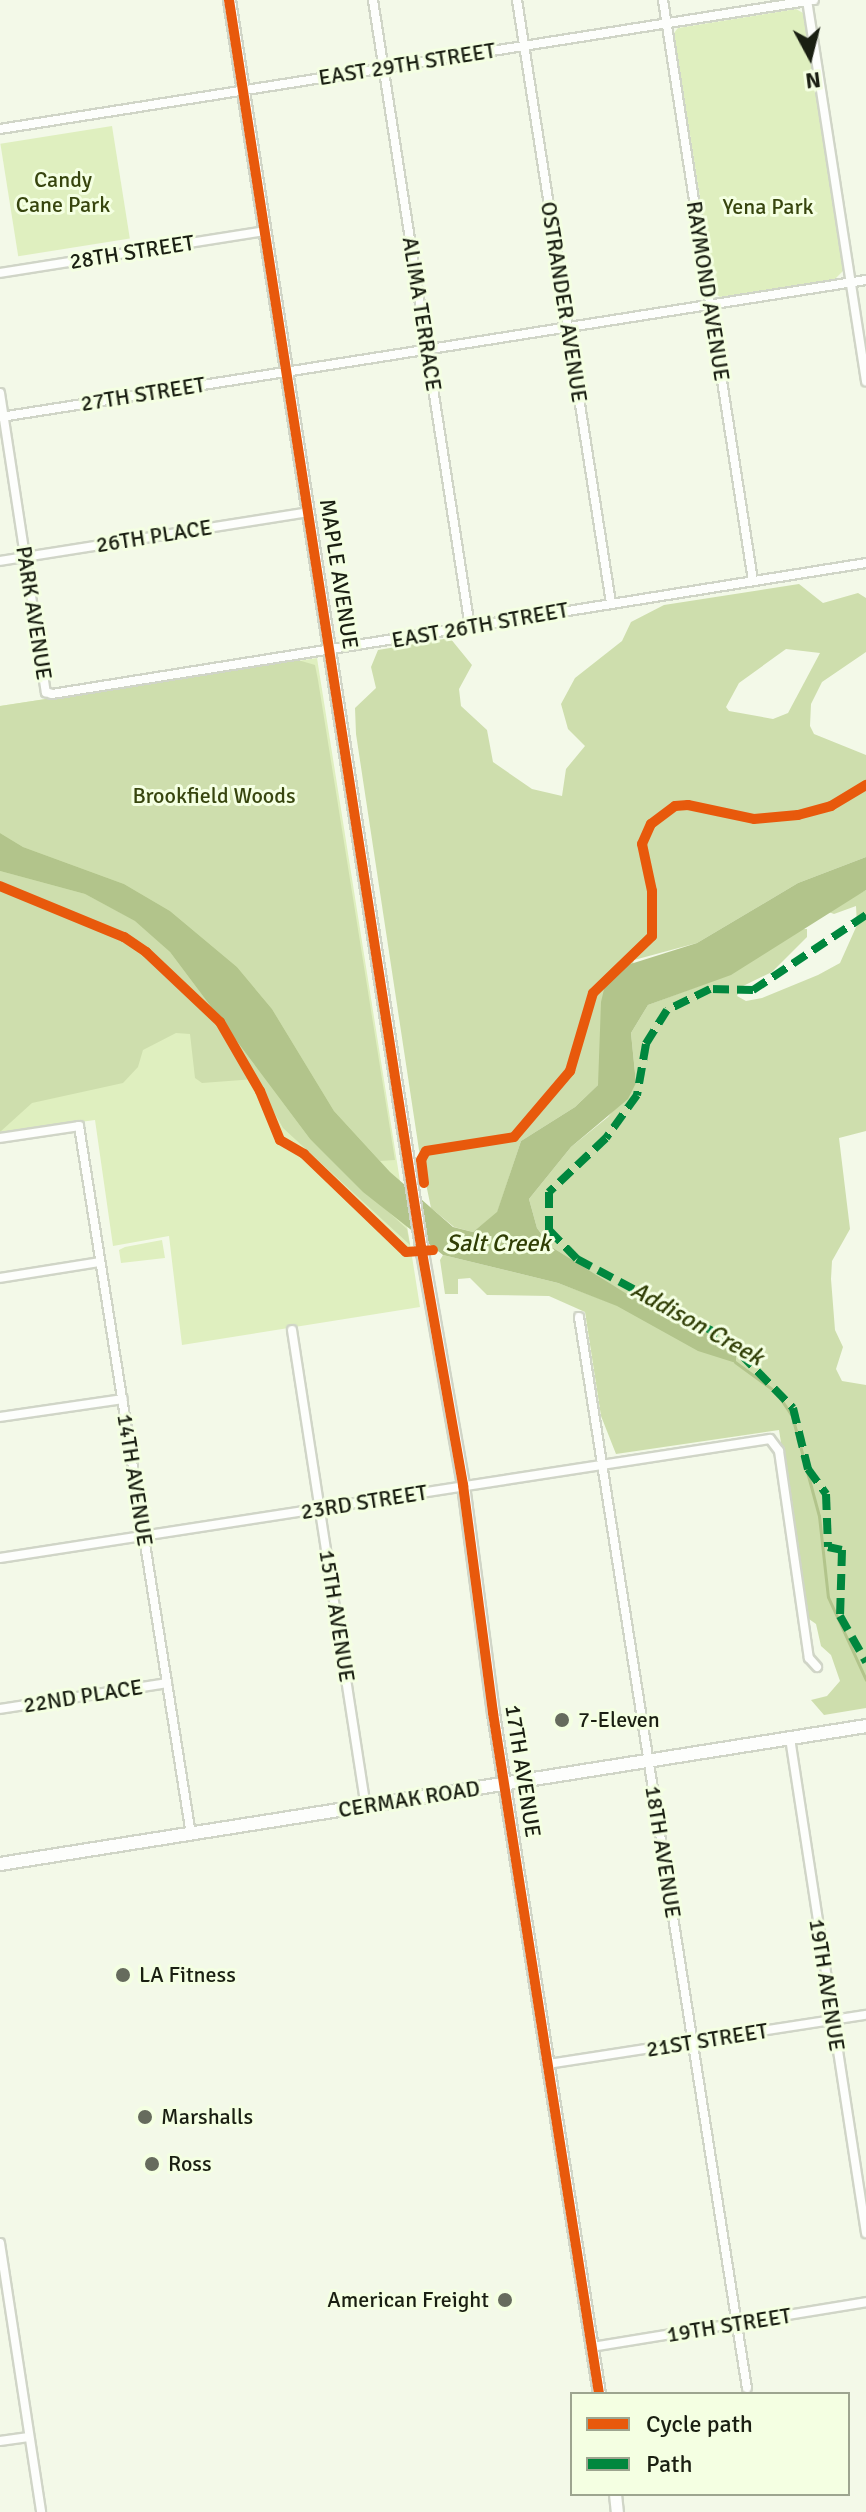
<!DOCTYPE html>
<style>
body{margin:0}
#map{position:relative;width:866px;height:2512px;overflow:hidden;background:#f3f9e8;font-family:Signika,sans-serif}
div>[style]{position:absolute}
.green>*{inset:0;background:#dfefbf;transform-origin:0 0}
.forest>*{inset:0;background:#cedead}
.water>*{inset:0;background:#b2c48b}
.stream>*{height:3px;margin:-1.5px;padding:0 1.5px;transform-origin:1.5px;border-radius:1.5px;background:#b2c48b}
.roads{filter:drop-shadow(2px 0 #d0d5c7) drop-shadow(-2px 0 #d0d5c7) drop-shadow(0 2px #d0d5c7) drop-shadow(0 -2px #d0d5c7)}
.street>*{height:8px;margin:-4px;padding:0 4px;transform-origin:4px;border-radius:4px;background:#fdfefc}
.secondary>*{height:11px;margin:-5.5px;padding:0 5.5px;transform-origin:5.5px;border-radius:5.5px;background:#fdfefc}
.primary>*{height:12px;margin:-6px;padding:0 6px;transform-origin:6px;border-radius:6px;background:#fdfefc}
.quiet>*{height:8px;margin-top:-4px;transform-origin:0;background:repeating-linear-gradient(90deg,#00873e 0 16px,transparent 0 24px)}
.cycleway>*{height:10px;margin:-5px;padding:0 5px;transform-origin:5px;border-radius:5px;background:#e8590c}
.dots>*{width:22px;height:22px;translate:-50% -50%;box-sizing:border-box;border:4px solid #f4ffe2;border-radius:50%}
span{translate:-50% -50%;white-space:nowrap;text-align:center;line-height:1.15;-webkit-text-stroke:6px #f4ffe2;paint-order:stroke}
.street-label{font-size:22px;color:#1a1f12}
.park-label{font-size:22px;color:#37450e}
.poi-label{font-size:22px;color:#1a1f12}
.left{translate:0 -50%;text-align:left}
.right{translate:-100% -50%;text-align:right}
.water-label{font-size:24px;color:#303e05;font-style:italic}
.legend{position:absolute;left:570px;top:2392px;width:280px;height:104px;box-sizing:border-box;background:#f4ffe2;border:2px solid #9da58f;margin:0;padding:10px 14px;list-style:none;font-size:24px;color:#1a1f12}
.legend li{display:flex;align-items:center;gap:16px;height:40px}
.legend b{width:40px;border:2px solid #9da58f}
.north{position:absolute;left:770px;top:16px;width:80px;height:80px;-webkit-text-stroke:6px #f4ffe2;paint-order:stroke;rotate:173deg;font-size:22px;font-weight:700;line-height:32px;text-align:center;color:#1a1f12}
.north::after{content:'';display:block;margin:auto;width:28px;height:36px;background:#1a1f12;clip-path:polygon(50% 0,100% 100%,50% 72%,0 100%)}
</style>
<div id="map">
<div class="green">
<div style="clip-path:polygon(796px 9px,803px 13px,844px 270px,835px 279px,720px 297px,715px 293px,674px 33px,678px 28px)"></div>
<div style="left:112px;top:126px;width:114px;height:113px;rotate:81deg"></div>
<div style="clip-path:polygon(317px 658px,420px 1307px,182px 1345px,169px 1236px,113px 1246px,95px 1120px,0 1133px,0 706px)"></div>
<div style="clip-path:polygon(162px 1240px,165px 1258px,121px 1263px,119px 1250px,125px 1247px)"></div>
</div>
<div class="forest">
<div style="clip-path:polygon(evenodd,799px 584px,823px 603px,858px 593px,866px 598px,866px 652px,822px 682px,811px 704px,810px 726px,814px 734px,866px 755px,866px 857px,798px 883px,697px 943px,634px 960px,598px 1085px,575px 1107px,521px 1141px,497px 1213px,473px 1232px,454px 1227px,431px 1208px,419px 1150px,356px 734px,355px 708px,376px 688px,371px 667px,378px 650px,450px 638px,472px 665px,459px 689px,461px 706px,487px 730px,493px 762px,532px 789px,562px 796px,566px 769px,585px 746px,568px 729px,561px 704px,575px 678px,622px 641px,631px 622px,664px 605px,799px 584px,786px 649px,820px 653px,788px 713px,773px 719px,729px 711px,726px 707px,739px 683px,786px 649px)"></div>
<div style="clip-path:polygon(298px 660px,315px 665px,318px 680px,395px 1160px,380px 1161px,334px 1111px,272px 1009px,237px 967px,170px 911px,124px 884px,23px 847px,0 833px,0 706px)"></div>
<div style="clip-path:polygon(0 871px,85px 894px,136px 921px,170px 952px,310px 1139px,407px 1229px,410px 1245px,283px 1128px,255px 1079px,202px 1083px,195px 1078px,190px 1034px,176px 1033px,143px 1050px,138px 1067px,123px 1083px,32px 1103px,0 1132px)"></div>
<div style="clip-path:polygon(866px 890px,866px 1131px,839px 1138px,850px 1229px,832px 1261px,831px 1279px,835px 1330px,843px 1347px,836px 1369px,842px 1381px,866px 1385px,866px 1708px,824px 1715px,811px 1700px,827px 1696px,840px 1681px,831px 1655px,821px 1646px,816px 1624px,809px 1619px,779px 1430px,616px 1454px,601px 1416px,585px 1312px,549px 1296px,487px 1295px,470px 1278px,458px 1279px,458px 1294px,445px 1294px,440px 1260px,443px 1255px,558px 1283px,736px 1350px,626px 1294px,550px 1246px,537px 1228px,529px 1199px,571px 1147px,608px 1117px,636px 1083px,631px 1033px,648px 1005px,731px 974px,801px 929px,807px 929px,807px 937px,772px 972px,741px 987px,737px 996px,746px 1001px,762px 998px,818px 975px,840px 963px,857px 925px,856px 906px,834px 914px,826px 911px)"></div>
</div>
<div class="water">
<div style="clip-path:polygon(0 833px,23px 847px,124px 884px,170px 911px,237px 967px,272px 1009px,334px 1111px,390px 1172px,453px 1227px,473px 1232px,497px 1212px,521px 1141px,575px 1107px,598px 1085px,601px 1002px,605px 985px,621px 967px,697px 943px,798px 883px,866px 857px,866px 890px,731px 975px,648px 1005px,631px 1033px,636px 1083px,628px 1099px,571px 1147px,529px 1199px,537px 1228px,550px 1246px,627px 1294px,715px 1336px,736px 1351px,736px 1363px,698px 1351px,617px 1306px,558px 1283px,443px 1255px,363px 1192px,310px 1139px,170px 952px,135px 921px,85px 894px,0 871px)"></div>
</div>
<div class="stream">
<div style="left:735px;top:1362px;width:51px;rotate:36.2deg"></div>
<div style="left:776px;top:1392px;width:29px;rotate:56deg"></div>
<div style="left:792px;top:1416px;width:104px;rotate:74.9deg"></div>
<div style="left:819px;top:1516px;width:81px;rotate:83.7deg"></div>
<div style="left:828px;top:1597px;width:91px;rotate:65.4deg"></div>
</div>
<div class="roads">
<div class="street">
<div style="left:373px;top:0;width:634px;rotate:81.21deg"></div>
<div style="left:517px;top:0;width:610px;rotate:81.14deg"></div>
<div style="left:663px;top:0;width:588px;rotate:81.19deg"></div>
<div style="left:807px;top:0;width:386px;rotate:81.2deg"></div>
<div style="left:0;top:129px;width:824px;rotate:-9.01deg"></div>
<div style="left:0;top:273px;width:267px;rotate:-9deg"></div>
<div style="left:0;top:393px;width:303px;rotate:81.3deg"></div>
<div style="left:46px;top:692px;width:6px;rotate:18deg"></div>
<div style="left:52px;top:694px;width:824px;rotate:-9.14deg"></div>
<div style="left:1px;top:417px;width:876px;rotate:-9deg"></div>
<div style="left:0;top:561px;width:313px;rotate:-9deg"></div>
<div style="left:0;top:1138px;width:80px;rotate:-8.6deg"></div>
<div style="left:79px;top:1126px;width:718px;rotate:81.02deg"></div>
<div style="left:0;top:1278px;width:101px;rotate:-9.1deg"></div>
<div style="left:579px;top:1317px;width:1084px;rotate:81.09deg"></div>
<div style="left:292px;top:1330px;width:482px;rotate:81.2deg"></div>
<div style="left:0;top:1417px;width:124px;rotate:-8.3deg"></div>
<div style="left:0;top:1558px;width:779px;rotate:-8.79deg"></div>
<div style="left:770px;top:1439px;width:15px;rotate:53deg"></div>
<div style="left:779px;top:1451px;width:209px;rotate:81.8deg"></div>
<div style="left:809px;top:1658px;width:12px;rotate:48deg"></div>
<div style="left:0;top:1709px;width:169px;rotate:-8.8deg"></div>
<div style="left:790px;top:1738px;width:501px;rotate:81.27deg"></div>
<div style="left:548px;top:2064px;width:322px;rotate:-8.8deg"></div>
<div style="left:0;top:2243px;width:272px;rotate:81.3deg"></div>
<div style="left:592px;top:2347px;width:278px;rotate:-9.3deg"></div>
<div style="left:0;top:2441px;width:29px;rotate:-8deg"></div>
</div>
<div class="secondary">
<div style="left:229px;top:0;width:1267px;rotate:81.24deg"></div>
<div style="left:422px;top:1252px;width:237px;rotate:80deg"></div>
<div style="left:463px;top:1485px;width:230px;rotate:82.5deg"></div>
<div style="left:493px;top:1713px;width:689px;rotate:81.15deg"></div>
<div style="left:615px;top:2494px;width:18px;rotate:84deg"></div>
</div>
<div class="primary">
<div style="left:0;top:1864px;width:877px;rotate:-9.05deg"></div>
</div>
</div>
<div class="quiet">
<div style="left:866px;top:915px;width:136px;rotate:146.4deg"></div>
<div style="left:753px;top:990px;width:43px;rotate:-178.7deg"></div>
<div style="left:710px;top:989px;width:48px;rotate:154deg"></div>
<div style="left:667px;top:1010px;width:40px;rotate:122deg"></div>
<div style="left:646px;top:1044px;width:52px;rotate:100deg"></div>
<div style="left:637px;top:1095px;width:53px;rotate:125.8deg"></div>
<div style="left:606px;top:1138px;width:79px;rotate:136.5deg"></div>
<div style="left:549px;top:1192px;width:38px;rotate:90deg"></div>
<div style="left:549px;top:1230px;width:40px;rotate:46deg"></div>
<div style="left:577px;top:1259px;width:166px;rotate:28deg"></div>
<div style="left:724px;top:1337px;width:99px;rotate:45.8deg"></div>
<div style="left:793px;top:1408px;width:63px;rotate:76.2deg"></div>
<div style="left:808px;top:1469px;width:31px;rotate:54deg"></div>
<div style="left:826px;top:1494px;width:53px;rotate:87.8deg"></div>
<div style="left:828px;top:1547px;width:14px;rotate:12deg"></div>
<div style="left:842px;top:1550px;width:66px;rotate:91.7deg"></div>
<div style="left:840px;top:1616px;width:53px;rotate:60.5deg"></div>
</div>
<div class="cycleway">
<div style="left:229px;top:0;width:1267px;rotate:81.24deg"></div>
<div style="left:422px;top:1252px;width:237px;rotate:80deg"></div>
<div style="left:463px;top:1485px;width:230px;rotate:82.5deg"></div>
<div style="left:493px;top:1713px;width:689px;rotate:81.15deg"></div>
<div style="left:0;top:886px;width:134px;rotate:22.4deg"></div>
<div style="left:124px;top:937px;width:27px;rotate:34deg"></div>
<div style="left:146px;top:952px;width:102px;rotate:43.4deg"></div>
<div style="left:220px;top:1022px;width:80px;rotate:59.9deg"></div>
<div style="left:260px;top:1091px;width:53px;rotate:67.8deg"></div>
<div style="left:280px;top:1140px;width:28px;rotate:30deg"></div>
<div style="left:304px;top:1154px;width:141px;rotate:43.9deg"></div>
<div style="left:406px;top:1252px;width:27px;rotate:-4deg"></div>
<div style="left:424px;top:1183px;width:23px;rotate:-97deg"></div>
<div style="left:421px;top:1160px;width:10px;rotate:-61deg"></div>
<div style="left:426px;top:1151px;width:89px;rotate:-9deg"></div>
<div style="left:514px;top:1137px;width:87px;rotate:-49.7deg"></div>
<div style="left:570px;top:1071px;width:81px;rotate:-73.6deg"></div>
<div style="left:593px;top:993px;width:82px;rotate:-44deg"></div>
<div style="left:652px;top:936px;width:45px;rotate:-90deg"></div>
<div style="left:652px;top:891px;width:48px;rotate:-102deg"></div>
<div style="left:642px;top:844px;width:22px;rotate:-66deg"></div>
<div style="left:651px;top:824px;width:30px;rotate:-37deg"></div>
<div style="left:675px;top:806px;width:13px;rotate:-4deg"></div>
<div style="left:688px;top:805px;width:67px;rotate:12deg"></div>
<div style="left:754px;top:819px;width:44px;rotate:-5.2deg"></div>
<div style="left:798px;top:815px;width:34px;rotate:-15deg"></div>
<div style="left:831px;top:806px;width:41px;rotate:-31deg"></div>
</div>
<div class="dots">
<div style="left:562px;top:1720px;background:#666b5d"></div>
<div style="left:123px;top:1975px;background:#666b5d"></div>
<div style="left:145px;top:2117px;background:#666b5d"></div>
<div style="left:152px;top:2164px;background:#666b5d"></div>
<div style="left:505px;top:2300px;background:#666b5d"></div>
</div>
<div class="street-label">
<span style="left:407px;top:64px;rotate:-9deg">EAST 29TH STREET</span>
<span style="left:132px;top:252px;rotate:-9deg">28TH STREET</span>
<span style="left:708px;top:291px;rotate:81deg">RAYMOND AVENUE</span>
<span style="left:564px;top:302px;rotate:81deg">OSTRANDER AVENUE</span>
<span style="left:422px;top:314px;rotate:81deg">ALIMA TERRACE</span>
<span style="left:143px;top:394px;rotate:-9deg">27TH STREET</span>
<span style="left:154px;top:536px;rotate:-9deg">26TH PLACE</span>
<span style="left:339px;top:574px;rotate:81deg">MAPLE AVENUE</span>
<span style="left:34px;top:613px;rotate:81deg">PARK AVENUE</span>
<span style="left:480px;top:625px;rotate:-10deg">EAST 26TH STREET</span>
<span style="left:135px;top:1480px;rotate:81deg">14TH AVENUE</span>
<span style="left:364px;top:1502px;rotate:-9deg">23RD STREET</span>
<span style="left:337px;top:1616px;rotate:81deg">15TH AVENUE</span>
<span style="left:83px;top:1696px;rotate:-9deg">22ND PLACE</span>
<span style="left:523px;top:1771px;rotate:81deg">17TH AVENUE</span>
<span style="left:409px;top:1799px;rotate:-9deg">CERMAK ROAD</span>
<span style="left:663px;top:1852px;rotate:81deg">18TH AVENUE</span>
<span style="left:827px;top:1985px;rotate:81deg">19TH AVENUE</span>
<span style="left:707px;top:2040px;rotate:-9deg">21ST STREET</span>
<span style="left:729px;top:2325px;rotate:-9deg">19TH STREET</span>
</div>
<div class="park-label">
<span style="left:63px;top:192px">Candy<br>Cane Park</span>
<span style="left:768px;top:207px">Yena Park</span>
<span style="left:214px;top:796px">Brookfield Woods</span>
</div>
<div class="poi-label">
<span class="left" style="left:578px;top:1720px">7-Eleven</span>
<span class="left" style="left:139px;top:1975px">LA Fitness</span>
<span class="left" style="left:161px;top:2117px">Marshalls</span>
<span class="left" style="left:168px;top:2164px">Ross</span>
<span class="right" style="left:489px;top:2300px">American Freight</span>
</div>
<div class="water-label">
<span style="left:498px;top:1244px">Salt Creek</span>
<span style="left:697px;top:1324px;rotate:29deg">Addison Creek</span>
</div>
<ul class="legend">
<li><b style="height:10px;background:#e8590c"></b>Cycle path</li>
<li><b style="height:10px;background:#00873e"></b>Path</li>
</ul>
<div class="north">N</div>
</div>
